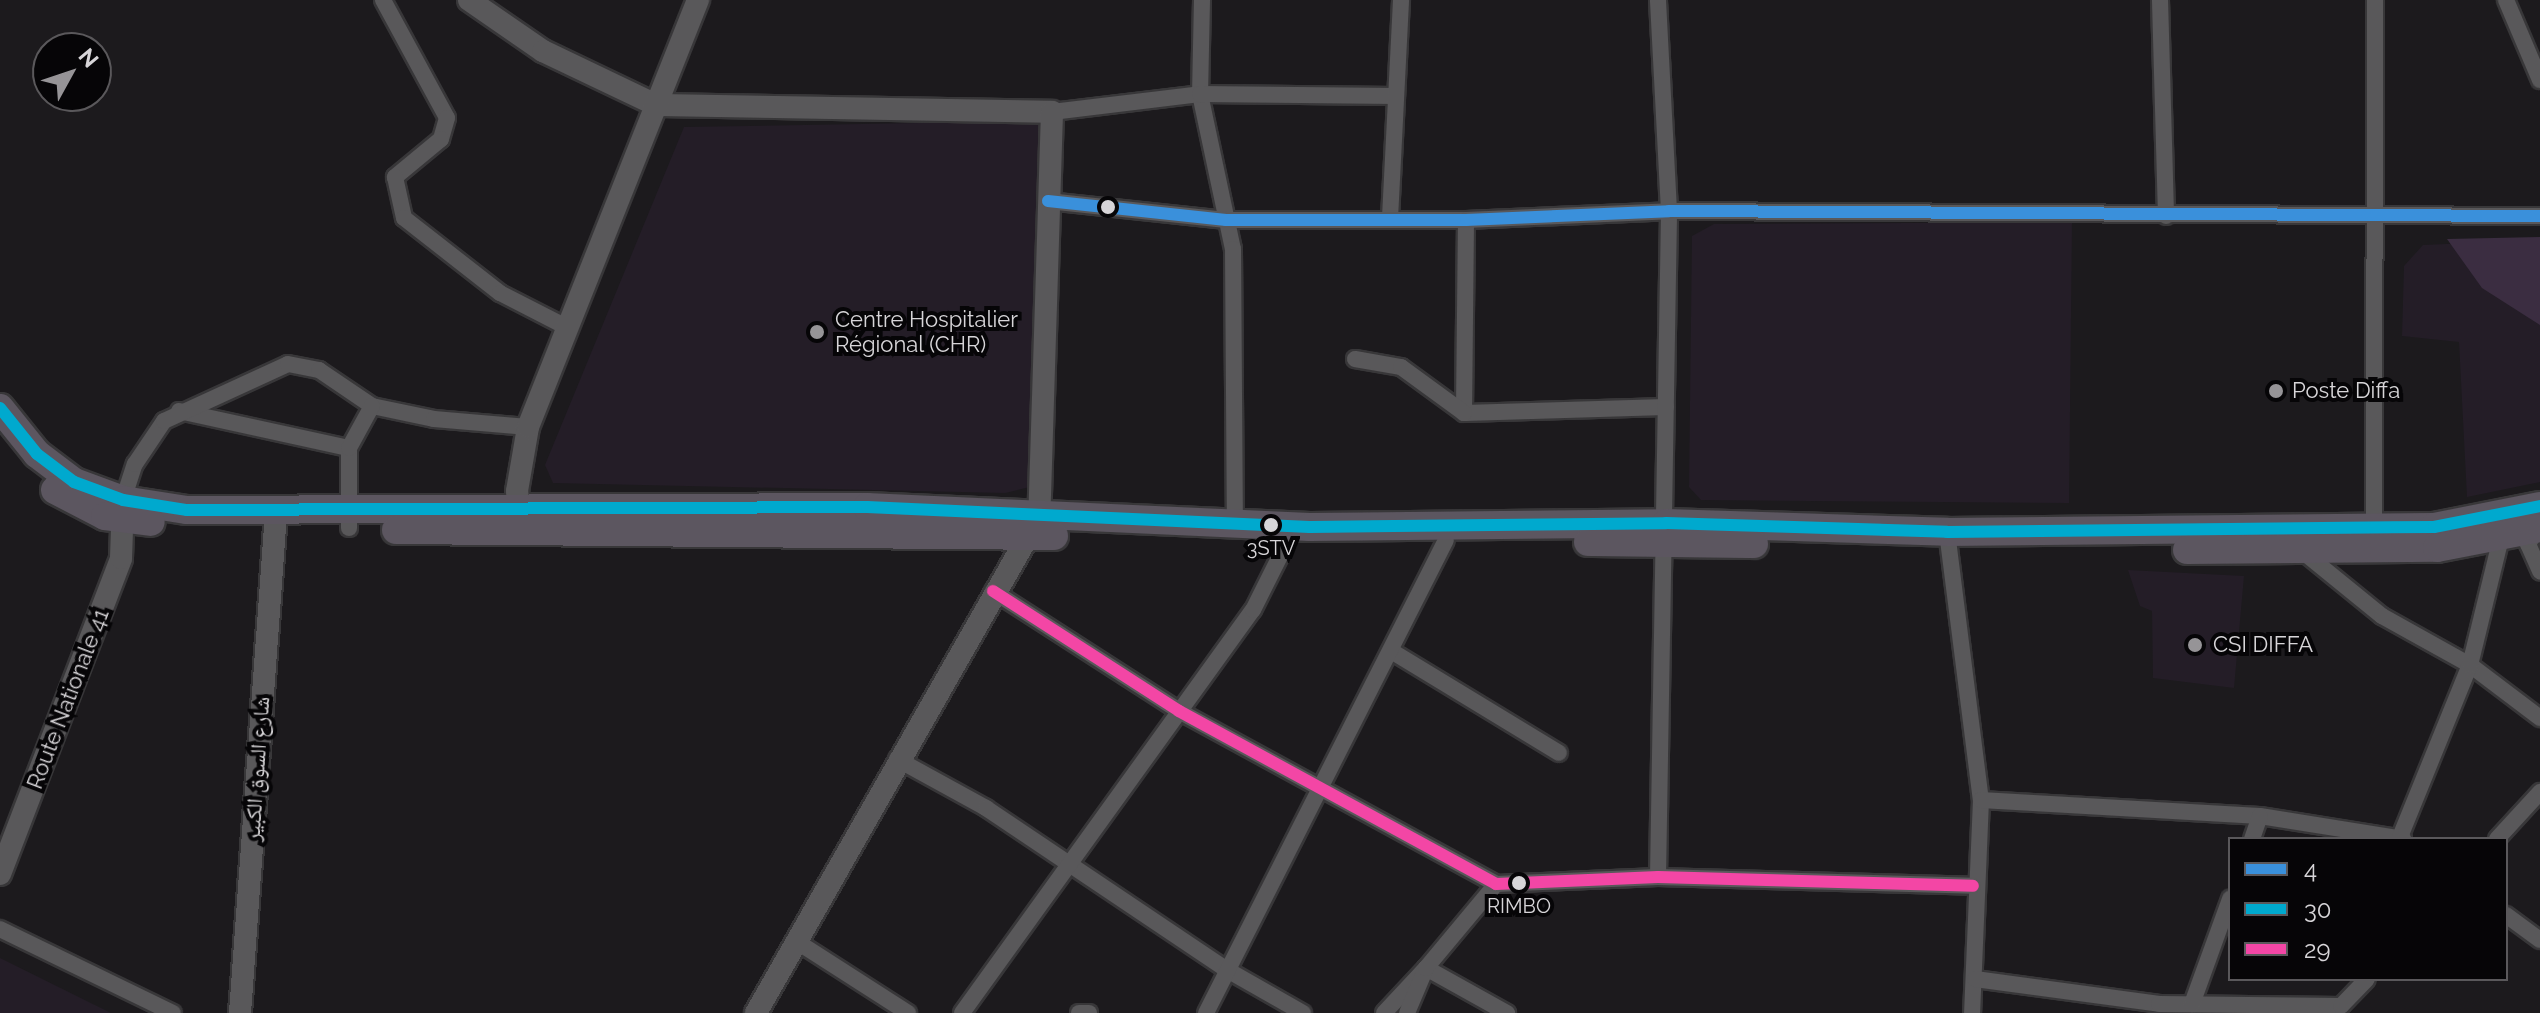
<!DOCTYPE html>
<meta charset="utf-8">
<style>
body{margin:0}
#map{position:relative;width:2540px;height:1013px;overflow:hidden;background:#1c1a1d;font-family:Raleway,"Noto Naskh Arabic",sans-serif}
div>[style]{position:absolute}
.built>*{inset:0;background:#241d27}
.green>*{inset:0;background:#3b2d41}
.roads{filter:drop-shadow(2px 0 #383739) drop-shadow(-2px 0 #383739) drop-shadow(0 2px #383739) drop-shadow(0 -2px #383739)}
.minor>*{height:16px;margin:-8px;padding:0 8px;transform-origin:8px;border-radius:8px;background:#59585a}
.tertiary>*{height:22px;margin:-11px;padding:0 11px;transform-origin:11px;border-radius:11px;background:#59585a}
.trunk>*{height:28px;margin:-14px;padding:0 14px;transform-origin:14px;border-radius:14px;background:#5c5660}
.bus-1>*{height:12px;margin:-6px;padding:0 6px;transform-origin:6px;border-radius:6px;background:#3a90db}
.bus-2>*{height:12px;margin:-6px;padding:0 6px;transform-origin:6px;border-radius:6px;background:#00a9ce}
.bus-3>*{height:12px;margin:-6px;padding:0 6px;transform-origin:6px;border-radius:6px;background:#f346a5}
.dots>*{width:22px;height:22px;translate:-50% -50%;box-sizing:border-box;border:4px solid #060507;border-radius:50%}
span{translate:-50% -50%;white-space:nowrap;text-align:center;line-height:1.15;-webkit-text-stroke:8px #060507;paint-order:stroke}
.bus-label{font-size:20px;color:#d7d5d8}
.poi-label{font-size:22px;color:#d7d5d8}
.left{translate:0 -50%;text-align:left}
.street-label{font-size:22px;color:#d7d5d8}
.legend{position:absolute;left:2228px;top:837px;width:280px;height:144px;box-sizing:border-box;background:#060507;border:2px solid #5a585b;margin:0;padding:10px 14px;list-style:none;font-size:24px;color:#d7d5d8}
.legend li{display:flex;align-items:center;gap:16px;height:40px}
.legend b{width:40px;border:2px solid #5a585b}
.north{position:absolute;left:32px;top:32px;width:80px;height:80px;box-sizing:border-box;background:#060507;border:2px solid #5a585b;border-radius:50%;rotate:50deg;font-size:22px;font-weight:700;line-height:32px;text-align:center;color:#d7d5d8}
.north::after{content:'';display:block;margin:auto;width:28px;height:36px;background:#969497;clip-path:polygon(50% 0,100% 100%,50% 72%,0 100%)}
</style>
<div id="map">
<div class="built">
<div style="clip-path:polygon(1039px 121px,1030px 487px,1005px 493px,553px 483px,545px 465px,684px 127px)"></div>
<div style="clip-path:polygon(2072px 222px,2069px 503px,1701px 500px,1689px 487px,1692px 236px,1714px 224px)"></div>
<div style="clip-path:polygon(2540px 240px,2540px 482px,2467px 497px,2459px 342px,2402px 336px,2404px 266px,2423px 245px)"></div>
<div style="clip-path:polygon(2128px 570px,2244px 576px,2234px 688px,2153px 678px,2152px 611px,2140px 606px)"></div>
<div style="clip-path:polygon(0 958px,111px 1013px,0 1013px)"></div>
</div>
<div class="green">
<div style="clip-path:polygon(2540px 237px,2540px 325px,2482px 288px,2447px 239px)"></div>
</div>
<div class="roads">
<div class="minor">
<div style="left:383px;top:0;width:134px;rotate:61.5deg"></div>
<div style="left:447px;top:118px;width:22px;rotate:106deg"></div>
<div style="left:441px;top:139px;width:60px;rotate:140.4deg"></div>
<div style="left:395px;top:177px;width:42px;rotate:77.6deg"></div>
<div style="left:404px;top:218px;width:122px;rotate:38deg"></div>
<div style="left:500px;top:293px;width:76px;rotate:27.2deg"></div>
<div style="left:1202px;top:0;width:94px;rotate:91.2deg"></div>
<div style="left:1200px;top:94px;width:158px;rotate:78deg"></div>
<div style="left:1233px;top:249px;width:273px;rotate:89.6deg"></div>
<div style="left:2160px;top:0;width:216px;rotate:88.4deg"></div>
<div style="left:2506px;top:0;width:87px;rotate:67deg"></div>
<div style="left:1052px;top:112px;width:149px;rotate:-6.9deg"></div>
<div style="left:1200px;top:94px;width:196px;rotate:0.6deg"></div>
<div style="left:1048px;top:201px;width:179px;rotate:6.1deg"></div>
<div style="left:1226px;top:220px;width:240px"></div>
<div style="left:1466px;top:220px;width:203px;rotate:-2.5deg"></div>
<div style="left:1669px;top:211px;width:871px;rotate:0.33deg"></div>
<div style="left:1390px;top:218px;width:218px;rotate:-87.1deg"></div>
<div style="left:1466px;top:220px;width:193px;rotate:90.6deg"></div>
<div style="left:1464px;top:413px;width:202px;rotate:-1.7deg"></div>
<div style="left:1355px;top:359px;width:47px;rotate:9.9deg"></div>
<div style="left:1401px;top:367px;width:78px;rotate:36.1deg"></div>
<div style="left:372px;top:406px;width:63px;rotate:11.8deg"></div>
<div style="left:434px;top:419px;width:94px;rotate:4.9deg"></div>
<div style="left:179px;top:411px;width:174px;rotate:12.3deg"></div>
<div style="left:349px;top:448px;width:80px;rotate:90deg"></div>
<div style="left:123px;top:500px;width:38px;rotate:-72deg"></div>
<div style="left:135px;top:464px;width:52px;rotate:-56deg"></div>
<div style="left:164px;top:421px;width:136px;rotate:-24.7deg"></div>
<div style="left:288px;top:364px;width:32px;rotate:11deg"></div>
<div style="left:319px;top:370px;width:64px;rotate:34.2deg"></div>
<div style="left:372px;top:406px;width:48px;rotate:118.7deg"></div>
<div style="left:2538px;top:528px;width:19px;rotate:122deg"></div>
<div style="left:2528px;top:544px;width:30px;rotate:66deg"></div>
<div style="left:2374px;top:530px;width:530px;rotate:-89.89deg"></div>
<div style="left:1947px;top:532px;width:270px;rotate:82.8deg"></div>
<div style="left:1981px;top:800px;width:213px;rotate:92.4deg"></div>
<div style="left:2302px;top:551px;width:103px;rotate:39.1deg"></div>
<div style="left:2382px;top:616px;width:101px;rotate:29.1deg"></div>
<div style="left:2470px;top:665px;width:88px;rotate:37.1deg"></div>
<div style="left:993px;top:591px;width:221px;rotate:32.8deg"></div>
<div style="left:1179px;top:711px;width:361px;rotate:28.6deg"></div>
<div style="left:1496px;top:884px;width:162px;rotate:-2.5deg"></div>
<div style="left:1658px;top:877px;width:315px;rotate:1.6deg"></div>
<div style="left:1393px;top:652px;width:194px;rotate:31.3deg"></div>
<div style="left:897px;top:759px;width:102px;rotate:28.8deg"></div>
<div style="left:986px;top:808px;width:293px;rotate:33.9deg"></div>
<div style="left:1229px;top:971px;width:85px;rotate:29.6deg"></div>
<div style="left:1981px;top:800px;width:279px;rotate:3.3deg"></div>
<div style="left:2260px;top:816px;width:145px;rotate:9.1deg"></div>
<div style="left:2400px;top:837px;width:186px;rotate:-67.9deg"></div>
<div style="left:2470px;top:665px;width:131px;rotate:-76.3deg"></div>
<div style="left:2252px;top:839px;width:24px;rotate:-71deg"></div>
<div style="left:2497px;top:839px;width:64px;rotate:-47.5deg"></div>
<div style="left:1658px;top:877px;width:666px;rotate:-89.05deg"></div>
<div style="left:1669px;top:211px;width:211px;rotate:-93deg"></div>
<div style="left:2506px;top:915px;width:42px;rotate:36.3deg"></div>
<div style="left:0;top:929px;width:192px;rotate:25.9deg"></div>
<div style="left:796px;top:941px;width:133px;rotate:32.7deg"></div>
<div style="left:1975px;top:979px;width:186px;rotate:7.7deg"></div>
<div style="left:2159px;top:1004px;width:182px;rotate:0.6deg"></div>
<div style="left:2341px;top:1006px;width:37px;rotate:-46deg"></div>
<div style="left:2192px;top:1004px;width:112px;rotate:-70.1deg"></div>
<div style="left:962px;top:1013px;width:497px;rotate:-54.2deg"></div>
<div style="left:1253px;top:610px;width:76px;rotate:-63.4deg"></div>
<div style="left:1079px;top:1013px;width:10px"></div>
<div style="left:1206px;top:1013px;width:530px;rotate:-63.1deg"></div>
<div style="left:1384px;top:1013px;width:62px;rotate:-47deg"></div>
<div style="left:1426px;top:968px;width:93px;rotate:29.1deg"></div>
<div style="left:1407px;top:1013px;width:49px;rotate:-67.1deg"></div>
<div style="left:1426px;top:968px;width:109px;rotate:-50.2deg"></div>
</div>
<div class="tertiary">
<div style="left:469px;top:0;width:90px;rotate:34.6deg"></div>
<div style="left:543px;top:51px;width:125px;rotate:25.5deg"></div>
<div style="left:656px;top:105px;width:396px;rotate:1deg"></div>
<div style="left:1052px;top:112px;width:405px;rotate:91.8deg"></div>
<div style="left:1039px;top:517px;width:571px;rotate:119.71deg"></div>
<div style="left:521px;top:523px;width:32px;rotate:-97deg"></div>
<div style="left:517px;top:491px;width:65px;rotate:-80.2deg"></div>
<div style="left:528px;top:427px;width:460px;rotate:-68.3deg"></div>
<div style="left:0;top:874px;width:338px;rotate:-69deg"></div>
<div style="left:121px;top:558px;width:56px;rotate:-88deg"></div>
<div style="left:240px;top:1013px;width:501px;rotate:-85.88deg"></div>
</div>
<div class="trunk">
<div style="left:0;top:408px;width:59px;rotate:51.2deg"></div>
<div style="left:37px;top:454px;width:46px;rotate:37.1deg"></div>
<div style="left:74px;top:482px;width:52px;rotate:20.2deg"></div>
<div style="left:123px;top:500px;width:65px;rotate:8.9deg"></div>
<div style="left:187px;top:510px;width:680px;rotate:-0.25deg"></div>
<div style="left:867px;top:507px;width:443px;rotate:2.6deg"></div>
<div style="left:1310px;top:527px;width:356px;rotate:-0.6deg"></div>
<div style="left:1666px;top:523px;width:281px;rotate:1.8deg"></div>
<div style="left:1947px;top:532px;width:487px;rotate:-0.6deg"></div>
<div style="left:2434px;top:527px;width:108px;rotate:-11.2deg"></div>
<div style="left:55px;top:490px;width:56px;rotate:27.5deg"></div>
<div style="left:105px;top:516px;width:46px;rotate:7.4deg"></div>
<div style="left:396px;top:530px;width:658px;rotate:0.52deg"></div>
<div style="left:1588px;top:542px;width:166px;rotate:0.7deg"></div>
<div style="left:2187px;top:550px;width:250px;rotate:-0.5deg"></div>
<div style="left:2437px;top:548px;width:105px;rotate:-11deg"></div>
</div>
</div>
<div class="bus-1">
<div style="left:1048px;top:201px;width:179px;rotate:6.1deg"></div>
<div style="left:1226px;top:220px;width:240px"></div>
<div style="left:1466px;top:220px;width:203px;rotate:-2.5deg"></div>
<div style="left:1669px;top:211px;width:871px;rotate:0.33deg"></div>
</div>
<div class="bus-2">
<div style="left:0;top:408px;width:59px;rotate:51.2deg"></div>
<div style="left:37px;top:454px;width:46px;rotate:37.1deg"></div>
<div style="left:74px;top:482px;width:52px;rotate:20.2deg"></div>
<div style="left:123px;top:500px;width:65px;rotate:8.9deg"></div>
<div style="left:187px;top:510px;width:680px;rotate:-0.25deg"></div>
<div style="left:867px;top:507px;width:443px;rotate:2.6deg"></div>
<div style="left:1310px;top:527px;width:356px;rotate:-0.6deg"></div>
<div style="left:1666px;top:523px;width:281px;rotate:1.8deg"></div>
<div style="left:1947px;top:532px;width:487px;rotate:-0.6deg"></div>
<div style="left:2434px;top:527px;width:108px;rotate:-11.2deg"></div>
</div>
<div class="bus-3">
<div style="left:993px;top:591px;width:221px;rotate:32.8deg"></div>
<div style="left:1179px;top:711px;width:361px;rotate:28.6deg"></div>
<div style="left:1496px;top:884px;width:162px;rotate:-2.5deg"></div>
<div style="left:1658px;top:877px;width:315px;rotate:1.6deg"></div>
</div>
<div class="dots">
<div style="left:1108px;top:207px;background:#d7d5d8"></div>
<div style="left:817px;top:332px;background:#969497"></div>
<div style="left:2276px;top:391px;background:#969497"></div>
<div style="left:1271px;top:525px;background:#d7d5d8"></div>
<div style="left:2195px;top:645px;background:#969497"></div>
<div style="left:1519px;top:883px;background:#d7d5d8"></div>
</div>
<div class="bus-label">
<span style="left:1271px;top:548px">3STV</span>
<span style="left:1519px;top:906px">RIMBO</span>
</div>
<div class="poi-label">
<span class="left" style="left:835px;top:332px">Centre Hospitalier<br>Régional (CHR)</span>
<span class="left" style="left:2292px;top:391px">Poste Diffa</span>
<span class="left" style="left:2213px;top:645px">CSI DIFFA</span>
</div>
<div class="street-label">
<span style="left:68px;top:699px;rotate:-69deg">Route Nationale 41</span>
<span style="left:257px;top:769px;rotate:-86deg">شارع السوق الكبير</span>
</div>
<ul class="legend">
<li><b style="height:10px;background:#3a90db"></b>4</li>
<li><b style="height:10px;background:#00a9ce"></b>30</li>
<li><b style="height:10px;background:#f346a5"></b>29</li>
</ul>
<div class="north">N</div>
</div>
